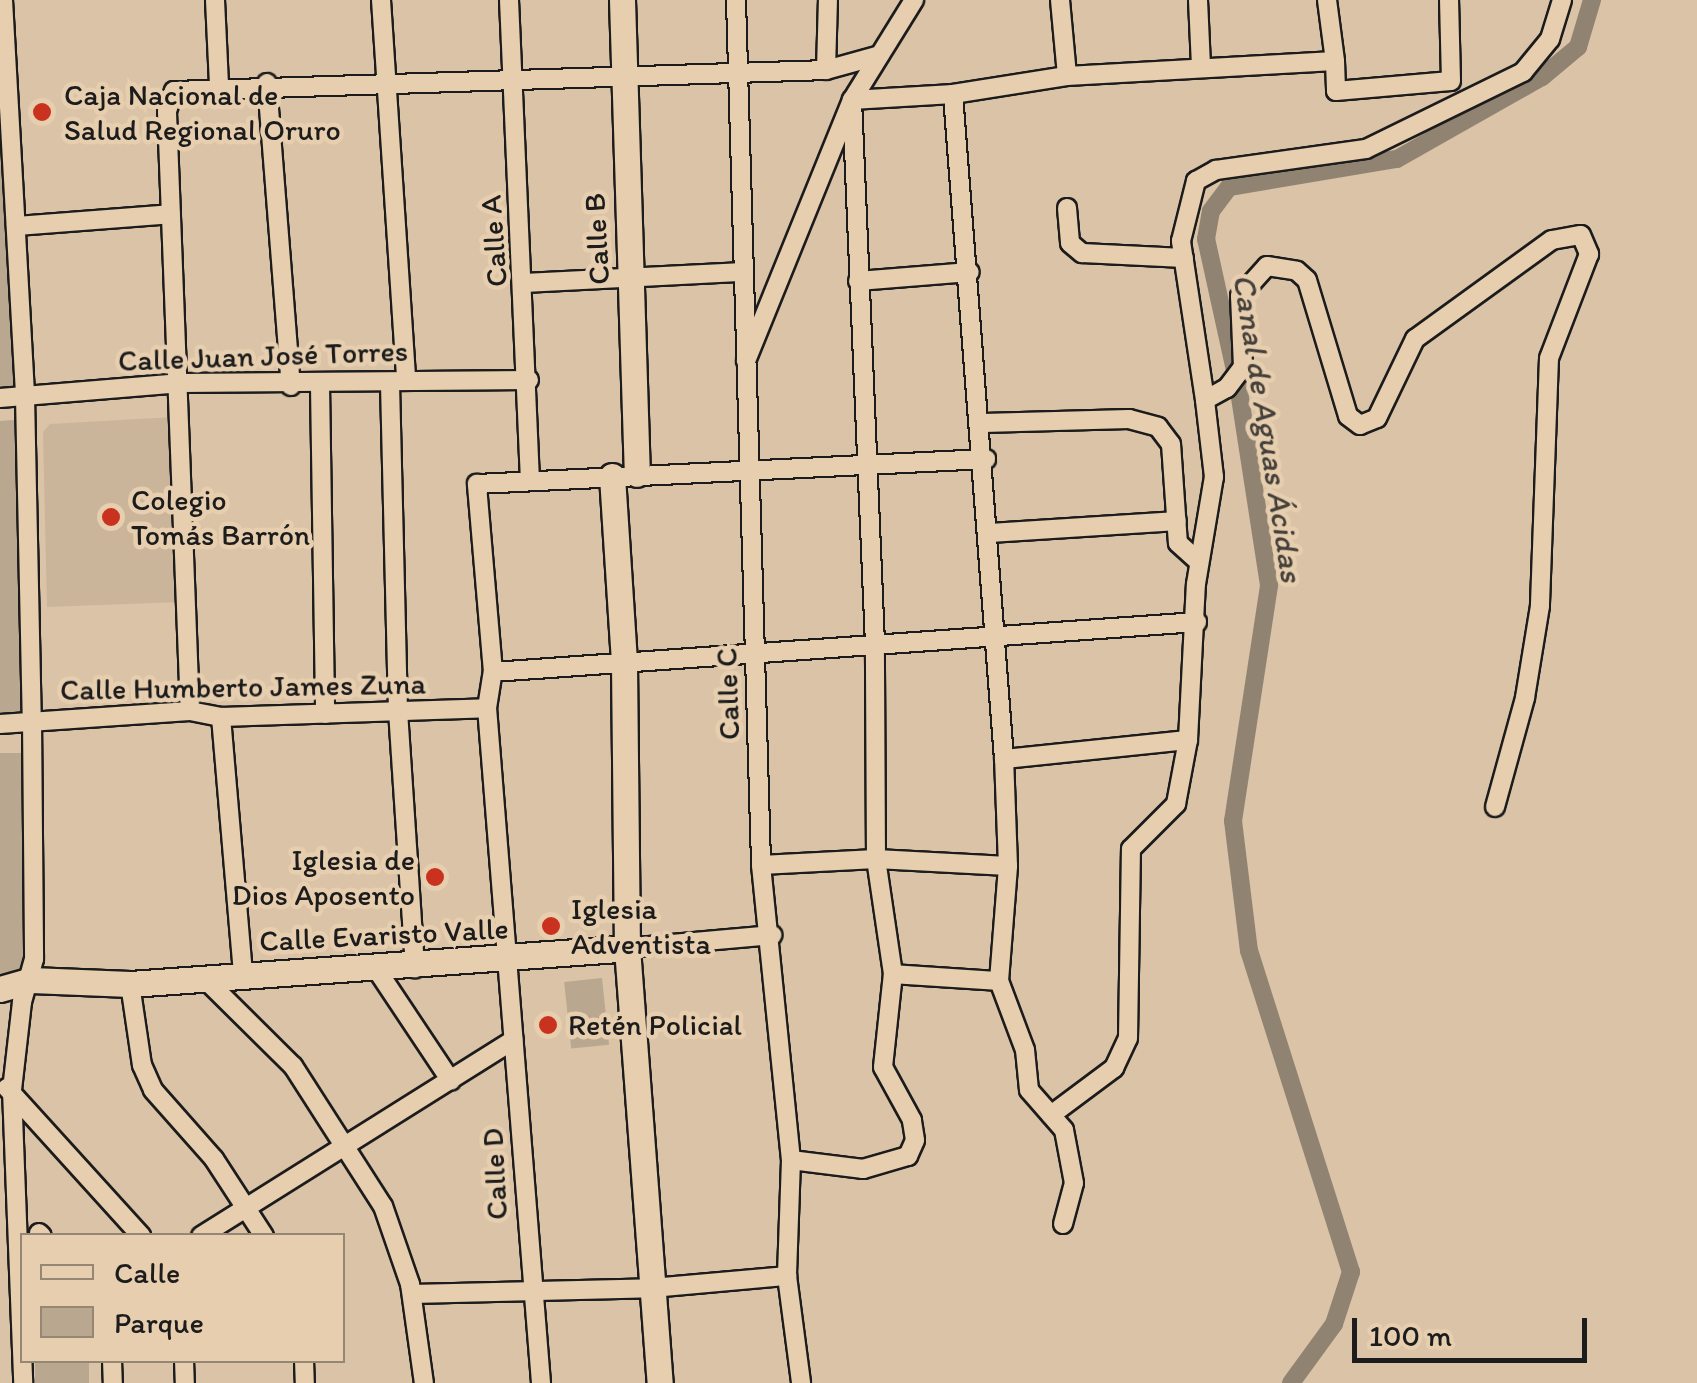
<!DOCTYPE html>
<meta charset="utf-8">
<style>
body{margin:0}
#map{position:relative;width:1697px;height:1383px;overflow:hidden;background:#dac3a6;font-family:Itim,sans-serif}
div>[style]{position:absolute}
.built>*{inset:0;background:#cab59b}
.green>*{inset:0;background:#baa78f;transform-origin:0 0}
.canal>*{height:18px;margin:-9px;padding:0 9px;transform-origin:9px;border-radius:9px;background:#918372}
.roads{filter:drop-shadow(2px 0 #1c1c1c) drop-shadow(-2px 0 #1c1c1c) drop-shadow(0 2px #1c1c1c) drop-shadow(0 -2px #1c1c1c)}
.street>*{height:18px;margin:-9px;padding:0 9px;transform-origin:9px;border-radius:9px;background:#e6ceaf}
.secondary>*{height:25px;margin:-12.5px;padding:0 12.5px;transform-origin:12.5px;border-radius:12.5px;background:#e6ceaf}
.dots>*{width:28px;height:28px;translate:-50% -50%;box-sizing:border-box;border:5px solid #e6ceaf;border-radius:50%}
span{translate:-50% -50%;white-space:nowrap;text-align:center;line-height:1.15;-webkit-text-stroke:9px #e6ceaf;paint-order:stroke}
.poi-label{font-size:30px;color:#1c1c1c}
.left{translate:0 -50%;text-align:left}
.right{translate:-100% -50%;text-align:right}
.street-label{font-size:30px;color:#1c1c1c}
.water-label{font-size:32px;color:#45403a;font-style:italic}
.legend{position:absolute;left:20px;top:1233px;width:325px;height:130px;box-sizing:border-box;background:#e6ceaf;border:2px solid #958774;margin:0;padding:12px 18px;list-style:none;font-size:30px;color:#1c1c1c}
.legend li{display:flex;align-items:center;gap:20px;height:50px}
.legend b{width:50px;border:2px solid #958774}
.scale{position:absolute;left:1352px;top:1318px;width:235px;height:45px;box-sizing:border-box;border:5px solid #1c1c1c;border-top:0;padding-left:12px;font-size:30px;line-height:35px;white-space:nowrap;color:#1c1c1c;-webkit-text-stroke:8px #e6ceaf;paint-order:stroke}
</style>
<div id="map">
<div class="built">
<div style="clip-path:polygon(174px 417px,180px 602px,47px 607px,43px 432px,50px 424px)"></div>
</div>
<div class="green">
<div style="clip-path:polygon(0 0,18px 397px,0 404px)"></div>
<div style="clip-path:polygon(13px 420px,19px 425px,25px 733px,0 734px,0 421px)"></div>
<div style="clip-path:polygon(0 753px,26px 753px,37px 973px,0 985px)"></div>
<div style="left:602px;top:978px;width:67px;height:38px;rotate:84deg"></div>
<div style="left:35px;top:1361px;width:54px;height:22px"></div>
</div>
<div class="canal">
<div style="left:1291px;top:1383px;width:73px;rotate:-53.9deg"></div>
<div style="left:1334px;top:1324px;width:55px;rotate:-71.9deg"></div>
<div style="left:1351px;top:1272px;width:337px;rotate:-107.6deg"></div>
<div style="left:1249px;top:951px;width:131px;rotate:-97deg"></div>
<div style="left:1233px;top:821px;width:239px;rotate:-81.3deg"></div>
<div style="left:1269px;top:585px;width:203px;rotate:-98.8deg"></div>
<div style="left:1238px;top:384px;width:148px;rotate:-102.4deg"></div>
<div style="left:1206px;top:239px;width:28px;rotate:-80deg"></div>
<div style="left:1211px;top:211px;width:30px;rotate:-53deg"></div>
<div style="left:1229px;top:187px;width:170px;rotate:-9.5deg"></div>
<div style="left:1397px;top:159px;width:167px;rotate:-29.5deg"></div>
<div style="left:1542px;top:77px;width:47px;rotate:-39.8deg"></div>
<div style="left:1578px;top:47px;width:49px;rotate:-73.4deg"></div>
</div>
<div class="roads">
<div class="street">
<div style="left:3px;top:0;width:397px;rotate:86.8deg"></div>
<div style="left:25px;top:396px;width:324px;rotate:88.8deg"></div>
<div style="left:32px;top:720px;width:239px;rotate:89.5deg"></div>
<div style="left:34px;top:959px;width:45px;rotate:105.6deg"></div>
<div style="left:22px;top:1002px;width:89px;rotate:96.5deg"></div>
<div style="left:12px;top:1090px;width:293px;rotate:87.8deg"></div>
<div style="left:215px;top:0;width:84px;rotate:87.3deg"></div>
<div style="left:381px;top:0;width:378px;rotate:86.2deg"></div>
<div style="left:509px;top:0;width:479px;rotate:87.5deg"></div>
<div style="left:736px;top:0;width:865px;rotate:88.34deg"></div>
<div style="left:761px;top:865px;width:297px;rotate:84.2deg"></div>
<div style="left:791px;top:1160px;width:116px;rotate:92deg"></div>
<div style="left:787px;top:1276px;width:108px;rotate:82.5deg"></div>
<div style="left:1060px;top:0;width:76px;rotate:84.7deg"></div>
<div style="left:1198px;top:0;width:67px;rotate:87.4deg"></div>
<div style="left:1327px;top:0;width:62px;rotate:82.5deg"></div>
<div style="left:826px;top:70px;width:70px;rotate:-88.4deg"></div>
<div style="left:267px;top:83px;width:304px;rotate:85.5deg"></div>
<div style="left:1067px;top:208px;width:35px;rotate:85deg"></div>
<div style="left:1070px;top:243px;width:16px;rotate:40deg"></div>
<div style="left:1082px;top:253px;width:102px;rotate:2.8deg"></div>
<div style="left:16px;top:226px;width:155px;rotate:-4.4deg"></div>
<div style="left:858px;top:281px;width:112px;rotate:-4.6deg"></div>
<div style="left:524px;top:283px;width:215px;rotate:-2.9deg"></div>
<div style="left:746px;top:361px;width:282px;rotate:-67.9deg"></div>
<div style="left:852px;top:100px;width:118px;rotate:-58.2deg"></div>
<div style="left:390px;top:384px;width:327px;rotate:88.6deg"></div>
<div style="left:398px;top:711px;width:258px;rotate:86.2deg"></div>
<div style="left:320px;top:386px;width:328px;rotate:89.1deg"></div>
<div style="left:0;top:398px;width:182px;rotate:-4.7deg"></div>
<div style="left:181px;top:383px;width:348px;rotate:-0.5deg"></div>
<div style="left:1205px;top:400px;width:161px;rotate:-98.6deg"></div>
<div style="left:1181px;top:241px;width:62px;rotate:-76deg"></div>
<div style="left:1196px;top:181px;width:23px;rotate:-29deg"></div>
<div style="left:1216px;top:170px;width:151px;rotate:-8deg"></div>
<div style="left:1366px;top:149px;width:175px;rotate:-26.1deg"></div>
<div style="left:1523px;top:72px;width:43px;rotate:-50.7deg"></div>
<div style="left:1550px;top:39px;width:41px;rotate:-72.9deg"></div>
<div style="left:983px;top:423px;width:146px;rotate:-1.6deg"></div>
<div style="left:1129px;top:419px;width:30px;rotate:15deg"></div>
<div style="left:1158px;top:427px;width:21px;rotate:53deg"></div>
<div style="left:1171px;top:444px;width:99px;rotate:86deg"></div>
<div style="left:1178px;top:543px;width:28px;rotate:42deg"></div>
<div style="left:991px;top:533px;width:186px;rotate:-3.7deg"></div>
<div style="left:493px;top:672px;width:706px;rotate:-4.06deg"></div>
<div style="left:190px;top:711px;width:600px;rotate:-92.2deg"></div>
<div style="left:167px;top:111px;width:21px;rotate:-71deg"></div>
<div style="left:174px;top:91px;width:652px;rotate:-1.84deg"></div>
<div style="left:826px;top:70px;width:53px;rotate:-15.4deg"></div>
<div style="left:221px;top:717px;width:260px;rotate:85.1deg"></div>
<div style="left:0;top:724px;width:190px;rotate:-3.9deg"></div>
<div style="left:190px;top:711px;width:32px;rotate:11deg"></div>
<div style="left:221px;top:717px;width:266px;rotate:-1.9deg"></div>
<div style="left:1004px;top:759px;width:185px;rotate:-5.9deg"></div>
<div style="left:761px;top:865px;width:115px;rotate:-3deg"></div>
<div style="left:876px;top:859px;width:132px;rotate:3deg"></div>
<div style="left:627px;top:948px;width:146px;rotate:-5.1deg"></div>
<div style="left:377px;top:970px;width:133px;rotate:56.3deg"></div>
<div style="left:893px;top:974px;width:106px;rotate:3.8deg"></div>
<div style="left:202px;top:976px;width:128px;rotate:44.7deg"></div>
<div style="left:293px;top:1066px;width:166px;rotate:57.3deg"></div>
<div style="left:383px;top:1206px;width:83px;rotate:70.9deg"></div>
<div style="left:410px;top:1284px;width:100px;rotate:82deg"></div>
<div style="left:130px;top:984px;width:82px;rotate:81.6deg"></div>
<div style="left:142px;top:1065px;width:27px;rotate:66deg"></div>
<div style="left:153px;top:1090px;width:92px;rotate:48.5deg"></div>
<div style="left:214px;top:1159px;width:92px;rotate:57deg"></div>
<div style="left:7px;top:1088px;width:200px;rotate:47.8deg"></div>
<div style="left:1051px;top:1115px;width:79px;rotate:-36.7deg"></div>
<div style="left:1114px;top:1068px;width:33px;rotate:-65deg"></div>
<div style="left:1128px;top:1038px;width:189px;rotate:-89.1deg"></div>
<div style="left:1131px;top:849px;width:64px;rotate:-45deg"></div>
<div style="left:1176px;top:804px;width:65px;rotate:-79.4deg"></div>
<div style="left:1188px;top:740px;width:156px;rotate:-87.1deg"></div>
<div style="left:1196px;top:584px;width:109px;rotate:-80.5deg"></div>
<div style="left:1214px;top:477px;width:78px;rotate:-96.7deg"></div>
<div style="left:1205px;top:400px;width:25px;rotate:-29deg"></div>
<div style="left:1227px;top:388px;width:26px;rotate:-53deg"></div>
<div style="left:1243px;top:367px;width:71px;rotate:-92.4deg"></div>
<div style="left:1240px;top:296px;width:40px;rotate:-48deg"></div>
<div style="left:1267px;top:266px;width:30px;rotate:9deg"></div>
<div style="left:1297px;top:271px;width:13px;rotate:42deg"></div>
<div style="left:1307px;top:280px;width:142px;rotate:73.2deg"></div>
<div style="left:1348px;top:416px;width:15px;rotate:37deg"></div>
<div style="left:1360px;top:425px;width:18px;rotate:-22deg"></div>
<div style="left:1377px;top:418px;width:88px;rotate:-64.3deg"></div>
<div style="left:1415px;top:339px;width:169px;rotate:-35.9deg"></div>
<div style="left:1552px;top:240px;width:29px;rotate:-10deg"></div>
<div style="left:1581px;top:235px;width:21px;rotate:67deg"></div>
<div style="left:1589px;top:254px;width:111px;rotate:111deg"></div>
<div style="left:1549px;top:358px;width:248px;rotate:92.1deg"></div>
<div style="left:1540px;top:606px;width:93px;rotate:99.3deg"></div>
<div style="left:1525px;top:698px;width:113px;rotate:105.4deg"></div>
<div style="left:791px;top:1160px;width:73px;rotate:7.1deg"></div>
<div style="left:863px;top:1169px;width:47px;rotate:-16.1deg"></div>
<div style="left:908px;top:1156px;width:17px;rotate:-66deg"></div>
<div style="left:915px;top:1140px;width:20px;rotate:-99deg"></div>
<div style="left:912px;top:1120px;width:60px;rotate:-118.7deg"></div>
<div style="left:883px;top:1067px;width:94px;rotate:-83.9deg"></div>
<div style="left:893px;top:974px;width:116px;rotate:-98.4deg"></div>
<div style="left:876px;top:859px;width:215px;rotate:-90.3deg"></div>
<div style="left:875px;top:644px;width:544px;rotate:-92.42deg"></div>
<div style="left:852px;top:100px;width:101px;rotate:-3.4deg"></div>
<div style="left:1063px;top:1224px;width:42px;rotate:-75deg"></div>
<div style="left:1074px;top:1183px;width:54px;rotate:-100.7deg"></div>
<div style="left:1064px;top:1130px;width:53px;rotate:-131.2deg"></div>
<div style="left:1029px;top:1090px;width:40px;rotate:-95.7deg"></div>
<div style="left:1025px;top:1050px;width:74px;rotate:-110.6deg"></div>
<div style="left:999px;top:981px;width:115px;rotate:-85.5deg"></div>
<div style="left:1008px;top:866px;width:107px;rotate:-92.1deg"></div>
<div style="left:1004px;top:759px;width:667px;rotate:-94.39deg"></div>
<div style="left:953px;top:94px;width:115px;rotate:-9deg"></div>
<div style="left:1067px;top:76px;width:268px;rotate:-3.2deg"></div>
<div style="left:1335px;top:61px;width:30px;rotate:88deg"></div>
<div style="left:1336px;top:91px;width:115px;rotate:-5deg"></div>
<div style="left:1451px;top:81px;width:81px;rotate:-91.4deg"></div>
<div style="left:39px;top:1233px;width:4px;rotate:45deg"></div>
<div style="left:201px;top:1236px;width:369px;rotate:-32.1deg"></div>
<div style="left:412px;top:1294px;width:240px;rotate:-1.4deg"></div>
<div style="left:652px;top:1288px;width:136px;rotate:-5.1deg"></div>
<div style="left:112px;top:1360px;width:23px;rotate:88deg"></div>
<div style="left:184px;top:1360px;width:23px;rotate:88deg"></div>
<div style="left:304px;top:1360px;width:23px;rotate:88deg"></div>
<div style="left:541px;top:1383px;width:677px;rotate:-94.57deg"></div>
<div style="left:487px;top:708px;width:36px;rotate:-81deg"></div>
<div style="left:493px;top:672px;width:189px;rotate:-94.9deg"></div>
<div style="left:477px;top:484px;width:510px;rotate:-2.81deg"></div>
</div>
<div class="secondary">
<div style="left:622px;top:0;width:474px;rotate:88.2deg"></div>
<div style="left:612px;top:476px;width:188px;rotate:86.3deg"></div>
<div style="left:624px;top:664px;width:284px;rotate:89.4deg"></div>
<div style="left:627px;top:948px;width:436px;rotate:85.7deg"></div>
<div style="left:0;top:989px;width:32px;rotate:-16deg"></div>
<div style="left:31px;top:980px;width:99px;rotate:2.3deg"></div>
<div style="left:130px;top:984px;width:498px;rotate:-4.1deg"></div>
</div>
</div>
<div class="dots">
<div style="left:42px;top:112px;background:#c8321e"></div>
<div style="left:111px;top:517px;background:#c8321e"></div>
<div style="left:435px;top:877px;background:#c8321e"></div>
<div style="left:551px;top:926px;background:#c8321e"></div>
<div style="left:548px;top:1025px;background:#c8321e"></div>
</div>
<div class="poi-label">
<span class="left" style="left:64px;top:112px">Caja Nacional de<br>Salud Regional Oruro</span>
<span class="left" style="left:131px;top:517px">Colegio<br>Tomás Barrón</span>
<span class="right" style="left:415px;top:877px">Iglesia de<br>Dios Aposento</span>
<span class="left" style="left:571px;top:926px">Iglesia<br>Adventista</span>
<span class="left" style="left:568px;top:1025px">Retén Policial</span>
</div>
<div class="street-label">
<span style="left:597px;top:239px;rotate:-93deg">Calle B</span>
<span style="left:494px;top:241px;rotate:-94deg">Calle A</span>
<span style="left:263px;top:356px;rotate:-2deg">Calle Juan José Torres</span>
<span style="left:243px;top:687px;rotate:-1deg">Calle Humberto James Zuna</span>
<span style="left:728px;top:694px;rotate:-92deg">Calle C</span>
<span style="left:384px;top:935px;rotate:-3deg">Calle Evaristo Valle</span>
<span style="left:495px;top:1174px;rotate:-93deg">Calle D</span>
</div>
<div class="water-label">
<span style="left:1268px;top:428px;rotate:81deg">Canal de Aguas Ácidas</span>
</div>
<ul class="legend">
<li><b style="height:12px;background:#e6ceaf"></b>Calle</li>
<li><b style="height:28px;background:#baa78f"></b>Parque</li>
</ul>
<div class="scale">100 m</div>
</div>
